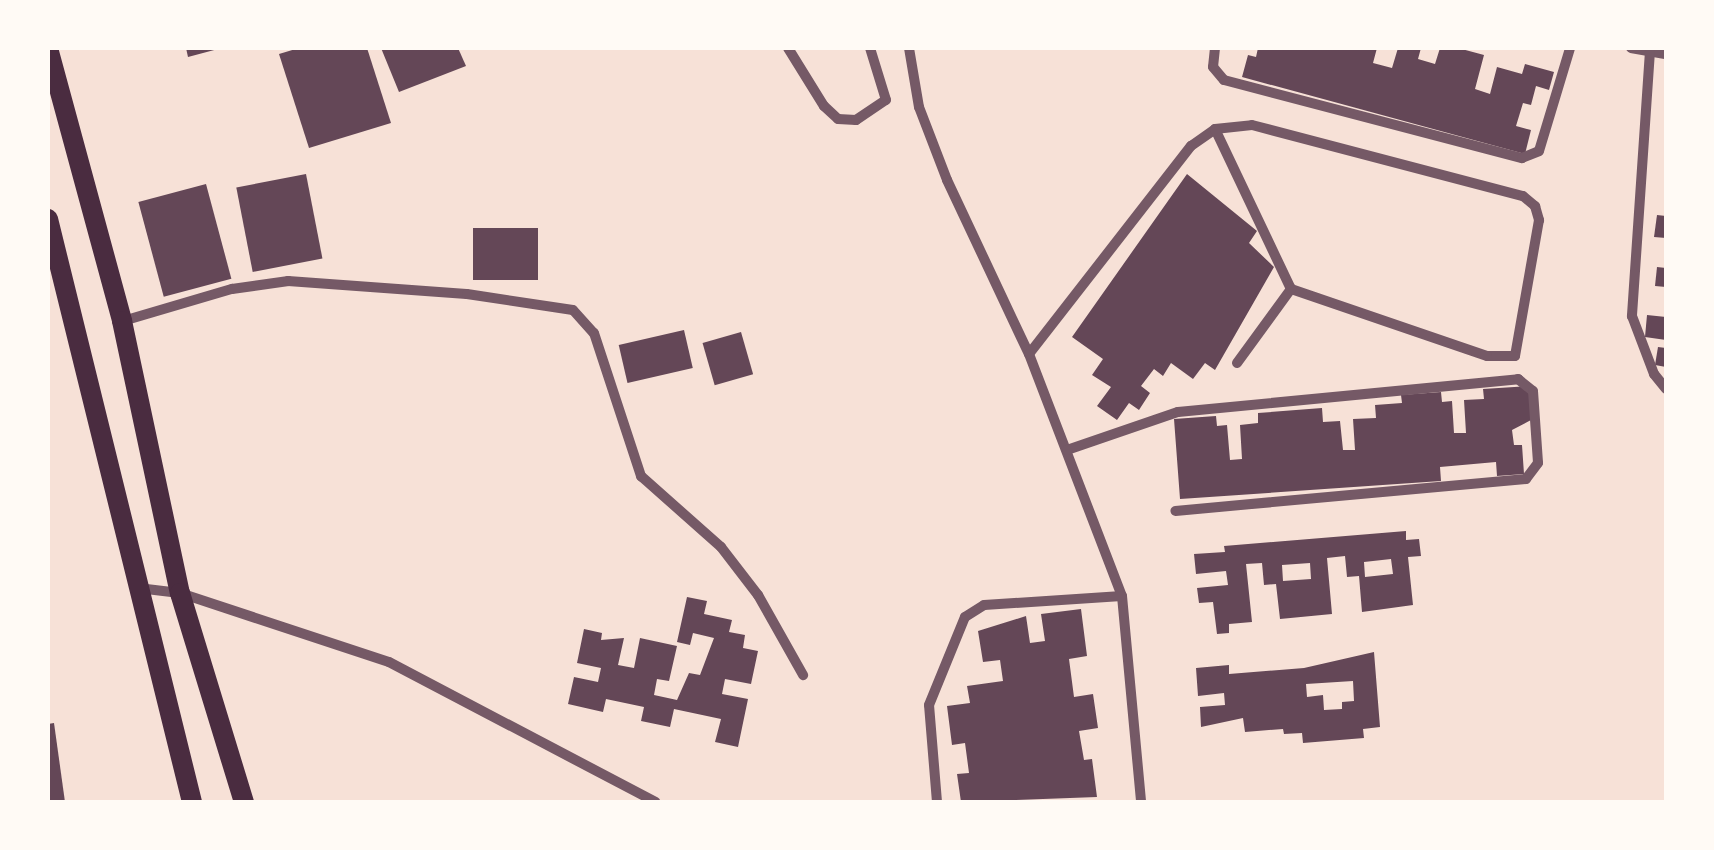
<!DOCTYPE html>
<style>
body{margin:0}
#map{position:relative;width:1714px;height:850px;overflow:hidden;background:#f7e1d7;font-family:"Public Sans",sans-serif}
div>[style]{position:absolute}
.building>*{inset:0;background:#644757;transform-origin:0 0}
.minor>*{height:10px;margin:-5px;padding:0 5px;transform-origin:5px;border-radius:5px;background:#755966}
.secondary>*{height:20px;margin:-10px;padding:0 10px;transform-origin:10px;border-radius:10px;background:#4a2c40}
span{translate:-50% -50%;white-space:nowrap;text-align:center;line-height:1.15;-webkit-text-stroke:8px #fffaf5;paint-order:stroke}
.frame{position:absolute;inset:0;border:50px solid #fffaf5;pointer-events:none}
</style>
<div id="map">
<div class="building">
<div style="clip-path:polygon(186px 48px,218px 48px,218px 49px,188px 57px)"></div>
<div style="clip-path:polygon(299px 48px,367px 48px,391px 123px,309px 148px,279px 54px)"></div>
<div style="clip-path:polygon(381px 48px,458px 48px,466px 66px,399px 92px)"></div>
<div style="clip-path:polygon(1258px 48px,1377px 48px,1373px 63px,1392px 68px,1398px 48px,1421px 48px,1418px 59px,1435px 64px,1440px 48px,1458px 48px,1484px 55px,1475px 89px,1490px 94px,1497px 67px,1522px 74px,1525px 64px,1554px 72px,1549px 90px,1536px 86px,1531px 105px,1523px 103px,1516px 126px,1531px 130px,1525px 154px,1242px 77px,1248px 55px,1256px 57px)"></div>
<div style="left:306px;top:174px;width:86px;height:71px;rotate:79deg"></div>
<div style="clip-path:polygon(1187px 174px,1257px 231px,1249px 243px,1274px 267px,1215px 370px,1205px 363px,1193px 379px,1171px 363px,1163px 376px,1154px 369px,1141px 386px,1150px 393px,1139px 410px,1129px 403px,1117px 420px,1097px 406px,1111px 387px,1092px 375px,1103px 359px,1072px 337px)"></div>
<div style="left:206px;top:184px;width:98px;height:70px;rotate:75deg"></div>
<div style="clip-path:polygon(1657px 215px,1666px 216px,1666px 238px,1654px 237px)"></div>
<div style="left:473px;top:228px;width:65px;height:52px"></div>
<div style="clip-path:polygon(1657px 267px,1666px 268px,1666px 287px,1655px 286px)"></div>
<div style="clip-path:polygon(1647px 315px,1666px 317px,1666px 340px,1645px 337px)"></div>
<div style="left:684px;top:330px;width:39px;height:67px;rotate:77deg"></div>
<div style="left:741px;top:332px;width:44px;height:40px;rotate:74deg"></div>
<div style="clip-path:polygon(1658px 347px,1666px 348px,1666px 367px,1655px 365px)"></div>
<div style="clip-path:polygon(1529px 386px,1531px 420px,1512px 430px,1514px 445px,1522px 445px,1524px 474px,1497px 476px,1496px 462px,1440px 467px,1441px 481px,1180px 499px,1174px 419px,1216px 416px,1217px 426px,1227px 425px,1230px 460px,1242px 459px,1240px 425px,1258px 423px,1258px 413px,1322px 408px,1323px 422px,1340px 421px,1343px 450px,1355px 450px,1353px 419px,1376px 418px,1375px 405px,1402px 403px,1401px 395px,1441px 392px,1442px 402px,1452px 401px,1454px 433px,1466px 433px,1464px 400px,1484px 399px,1483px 389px)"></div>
<div style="clip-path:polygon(evenodd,1406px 531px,1406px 540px,1419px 539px,1421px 556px,1408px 557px,1413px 605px,1362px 612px,1359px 576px,1347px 577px,1345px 556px,1327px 558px,1332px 614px,1280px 619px,1276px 584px,1264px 585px,1262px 563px,1246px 564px,1252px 622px,1229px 624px,1229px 633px,1217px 634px,1213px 602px,1199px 603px,1197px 588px,1228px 585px,1226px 571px,1196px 574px,1194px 554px,1225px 552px,1224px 546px,1406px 531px,1391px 559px,1393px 574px,1365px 577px,1364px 562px,1391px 559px,1406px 531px,1310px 563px,1311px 579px,1283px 581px,1282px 565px,1310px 563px)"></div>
<div style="clip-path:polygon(687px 597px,707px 601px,704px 614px,732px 620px,729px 632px,745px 635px,743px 648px,758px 651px,751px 684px,725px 679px,722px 694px,748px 699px,738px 747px,715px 742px,721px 719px,674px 709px,670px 727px,641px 721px,644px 707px,606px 699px,603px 712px,568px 704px,574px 677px,598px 682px,601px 668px,577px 663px,584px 629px,602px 633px,601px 640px,624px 638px,618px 665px,634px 668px,640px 638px,677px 646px,669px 681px,657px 679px,654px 695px,677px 700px,689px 673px,700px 675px,714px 638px,693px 633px,690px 645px,677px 642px)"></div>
<div style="clip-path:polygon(1081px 609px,1087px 656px,1069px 659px,1074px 697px,1093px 694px,1098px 728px,1079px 731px,1084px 760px,1092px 759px,1097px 797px,961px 802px,957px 774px,969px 773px,965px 743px,952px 745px,947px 706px,970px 703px,967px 686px,1003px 681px,1000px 660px,983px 662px,978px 631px,1026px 616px,1030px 643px,1045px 641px,1041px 614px)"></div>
<div style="clip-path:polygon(evenodd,1374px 652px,1380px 727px,1363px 729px,1364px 738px,1303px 743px,1302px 733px,1284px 734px,1283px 729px,1245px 732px,1243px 718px,1201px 727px,1200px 707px,1225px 705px,1224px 693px,1198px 696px,1196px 668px,1229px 665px,1229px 674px,1304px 668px,1374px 652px,1353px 681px,1354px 701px,1342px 702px,1342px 709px,1324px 710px,1323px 695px,1307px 697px,1306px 684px,1353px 681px)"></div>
<div style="clip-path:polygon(54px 723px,65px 802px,48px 802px,48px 724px)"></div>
</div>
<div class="minor">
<div style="left:788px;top:48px;width:68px;rotate:58.2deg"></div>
<div style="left:824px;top:106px;width:19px;rotate:43deg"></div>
<div style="left:838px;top:119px;width:18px;rotate:3deg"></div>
<div style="left:856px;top:120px;width:36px;rotate:-34deg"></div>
<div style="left:886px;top:100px;width:54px;rotate:-107.1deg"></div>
<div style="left:909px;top:48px;width:60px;rotate:80.4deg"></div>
<div style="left:919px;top:107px;width:78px;rotate:69deg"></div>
<div style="left:947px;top:180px;width:192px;rotate:64.8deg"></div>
<div style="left:1029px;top:354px;width:259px;rotate:69deg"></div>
<div style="left:1122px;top:596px;width:207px;rotate:84.7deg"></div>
<div style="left:1215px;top:48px;width:19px;rotate:96deg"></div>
<div style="left:1213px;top:67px;width:17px;rotate:50deg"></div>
<div style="left:1224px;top:80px;width:308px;rotate:14.7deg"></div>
<div style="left:1522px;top:158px;width:18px;rotate:-22deg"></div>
<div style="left:1539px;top:151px;width:108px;rotate:-73.2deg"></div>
<div style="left:1631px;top:48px;width:36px;rotate:10deg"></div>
<div style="left:1650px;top:51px;width:266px;rotate:93.9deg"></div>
<div style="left:1632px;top:316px;width:62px;rotate:69.2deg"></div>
<div style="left:1654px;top:374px;width:19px;rotate:51deg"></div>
<div style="left:123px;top:321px;width:114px;rotate:-16.4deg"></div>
<div style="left:232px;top:289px;width:57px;rotate:-8.1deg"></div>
<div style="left:288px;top:281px;width:179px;rotate:4.2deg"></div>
<div style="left:467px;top:294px;width:107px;rotate:8.6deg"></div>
<div style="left:573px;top:310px;width:31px;rotate:48deg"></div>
<div style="left:594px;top:333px;width:151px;rotate:71.8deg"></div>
<div style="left:641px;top:476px;width:107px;rotate:41.6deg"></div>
<div style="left:721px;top:547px;width:61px;rotate:52.4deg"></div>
<div style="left:758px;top:595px;width:92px;rotate:60.6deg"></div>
<div style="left:1029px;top:354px;width:264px;rotate:-52.1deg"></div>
<div style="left:1191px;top:146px;width:29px;rotate:-35deg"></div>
<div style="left:1215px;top:129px;width:37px;rotate:-6deg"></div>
<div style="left:1252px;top:125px;width:280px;rotate:14.7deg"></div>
<div style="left:1523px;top:196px;width:16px;rotate:40deg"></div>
<div style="left:1535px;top:206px;width:15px;rotate:74deg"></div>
<div style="left:1539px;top:220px;width:138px;rotate:100deg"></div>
<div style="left:1515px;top:356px;width:28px;rotate:180deg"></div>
<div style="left:1487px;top:356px;width:207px;rotate:-161.1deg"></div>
<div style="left:1291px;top:289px;width:177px;rotate:-115.4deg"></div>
<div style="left:1237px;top:363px;width:92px;rotate:-53.9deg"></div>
<div style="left:1067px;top:450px;width:117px;rotate:-18.9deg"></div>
<div style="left:1178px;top:412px;width:342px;rotate:-5.5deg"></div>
<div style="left:1518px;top:379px;width:19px;rotate:39deg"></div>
<div style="left:1533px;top:391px;width:72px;rotate:86deg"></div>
<div style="left:1538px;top:463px;width:20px;rotate:127deg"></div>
<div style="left:1526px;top:479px;width:352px;rotate:174.8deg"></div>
<div style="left:138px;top:588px;width:42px;rotate:6.8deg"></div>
<div style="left:180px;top:593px;width:220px;rotate:18.3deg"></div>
<div style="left:389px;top:662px;width:301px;rotate:27.7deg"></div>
<div style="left:937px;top:802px;width:97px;rotate:-94.7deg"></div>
<div style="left:929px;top:705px;width:95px;rotate:-67.8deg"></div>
<div style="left:965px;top:617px;width:22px;rotate:-32deg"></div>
<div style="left:984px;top:605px;width:138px;rotate:-3.7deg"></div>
</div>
<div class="secondary">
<div style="left:48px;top:48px;width:283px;rotate:74.8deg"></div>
<div style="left:122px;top:321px;width:278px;rotate:78deg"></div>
<div style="left:180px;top:593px;width:219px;rotate:73deg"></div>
<div style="left:48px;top:219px;width:601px;rotate:76.13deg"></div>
</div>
<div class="frame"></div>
</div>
